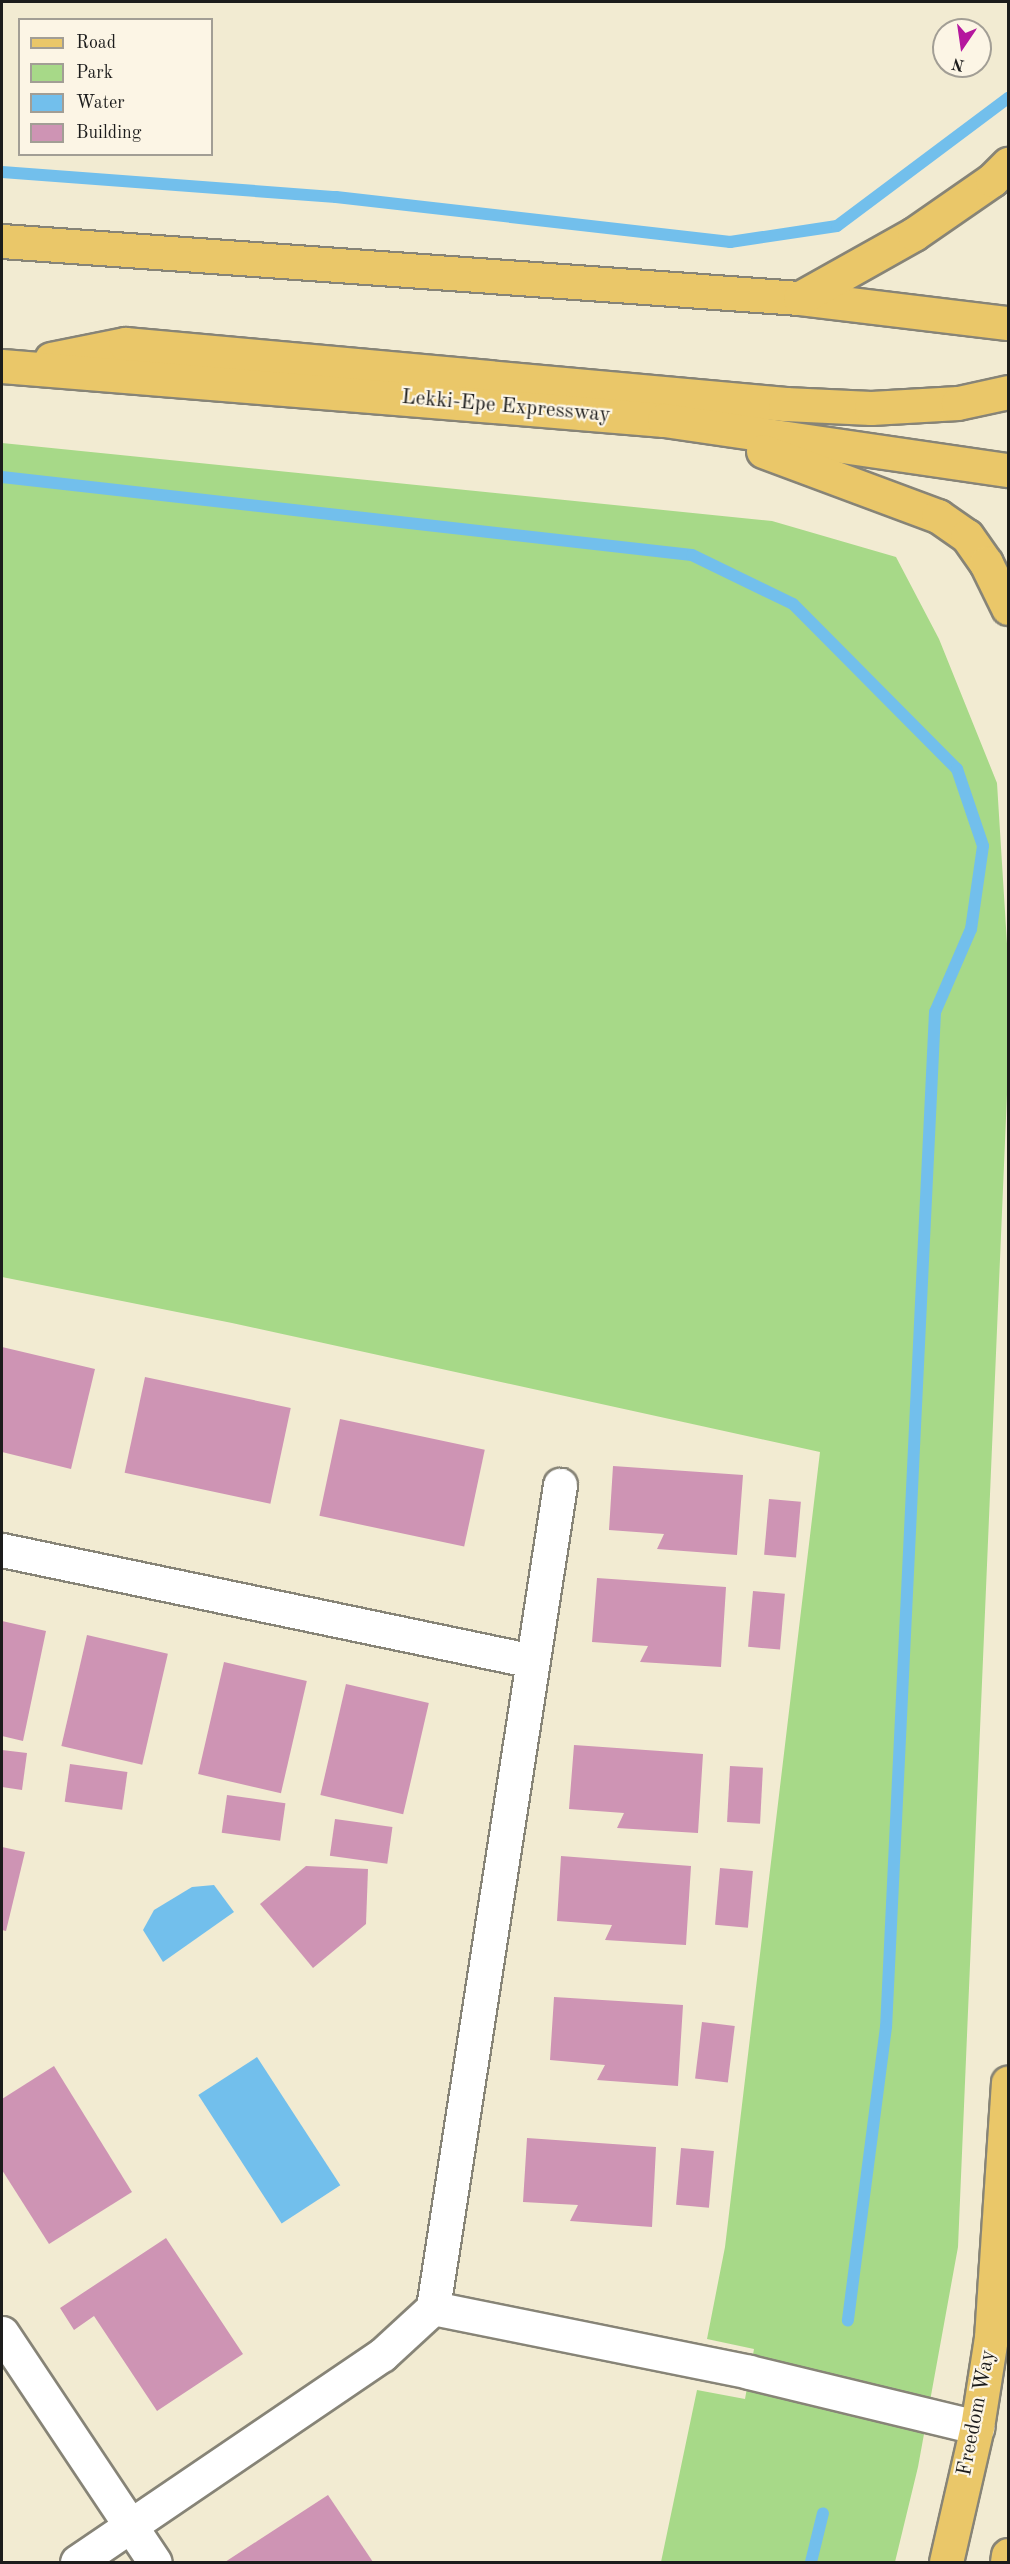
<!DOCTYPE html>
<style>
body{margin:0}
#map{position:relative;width:1010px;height:2564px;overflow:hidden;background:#f2ebd2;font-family:"Old Standard TT",serif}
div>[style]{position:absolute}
.green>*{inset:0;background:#a7d988}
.water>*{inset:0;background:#72bfec;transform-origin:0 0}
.stream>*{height:12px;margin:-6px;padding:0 6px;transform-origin:6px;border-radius:6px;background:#72bfec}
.building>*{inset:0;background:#ce94b4;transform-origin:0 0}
.roads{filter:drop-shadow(2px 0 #878477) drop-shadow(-2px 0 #878477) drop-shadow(0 2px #878477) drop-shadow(0 -2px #878477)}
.minor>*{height:33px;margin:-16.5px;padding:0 16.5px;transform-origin:16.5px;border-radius:16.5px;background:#fff}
.major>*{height:33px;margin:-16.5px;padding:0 16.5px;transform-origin:16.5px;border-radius:16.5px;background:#eac769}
.highway>*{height:33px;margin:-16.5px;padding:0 16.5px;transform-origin:16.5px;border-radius:16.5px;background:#eac769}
span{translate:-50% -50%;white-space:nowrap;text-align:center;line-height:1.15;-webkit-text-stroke:4.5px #fcf5e5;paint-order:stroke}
.street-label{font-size:21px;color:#1c1c1c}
.frame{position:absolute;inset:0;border:3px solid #1c1c1c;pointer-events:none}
.legend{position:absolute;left:18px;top:18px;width:195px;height:138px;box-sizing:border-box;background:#fcf5e5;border:2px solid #a29e95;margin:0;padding:8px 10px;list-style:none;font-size:18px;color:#1c1c1c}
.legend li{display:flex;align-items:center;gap:12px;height:30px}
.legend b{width:30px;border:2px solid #a29e95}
.north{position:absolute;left:932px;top:18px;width:60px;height:60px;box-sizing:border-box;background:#fcf5e5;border:2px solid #a29e95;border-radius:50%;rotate:193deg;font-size:16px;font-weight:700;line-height:24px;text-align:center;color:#1c1c1c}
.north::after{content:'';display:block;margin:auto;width:21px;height:27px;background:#b5179e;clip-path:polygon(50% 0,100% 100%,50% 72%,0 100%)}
</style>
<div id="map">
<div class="green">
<div style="clip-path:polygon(2px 443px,772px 521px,896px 557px,939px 639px,997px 783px,1008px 960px,1008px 1071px,958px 2247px,918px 2467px,895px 2562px,661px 2562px,697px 2390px,745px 2399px,754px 2349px,707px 2339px,725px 2247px,820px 1452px,232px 1323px,2px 1277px)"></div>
</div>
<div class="water">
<div style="clip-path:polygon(214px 1885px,234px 1912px,163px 1962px,143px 1930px,154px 1910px,192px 1887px)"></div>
<div style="left:257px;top:2057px;width:153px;height:70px;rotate:57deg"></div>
</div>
<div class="stream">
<div style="left:2px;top:172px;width:335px;rotate:4.3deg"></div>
<div style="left:336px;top:197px;width:397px;rotate:6.5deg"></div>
<div style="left:730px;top:242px;width:108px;rotate:-8.5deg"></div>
<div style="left:837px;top:226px;width:214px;rotate:-36.8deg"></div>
<div style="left:2px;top:477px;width:694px;rotate:6.45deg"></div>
<div style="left:692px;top:555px;width:112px;rotate:25.9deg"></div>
<div style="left:793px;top:604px;width:233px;rotate:45.2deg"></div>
<div style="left:957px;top:769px;width:81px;rotate:71.3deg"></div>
<div style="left:983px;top:846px;width:84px;rotate:98.2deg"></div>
<div style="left:971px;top:929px;width:90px;rotate:113.4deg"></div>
<div style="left:935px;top:1012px;width:1016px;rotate:92.76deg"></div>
<div style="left:886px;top:2027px;width:296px;rotate:97.4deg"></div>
<div style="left:811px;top:2562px;width:50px;rotate:-76.2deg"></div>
</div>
<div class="building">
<div style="clip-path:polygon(2px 1347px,95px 1369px,71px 1469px,2px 1452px)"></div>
<div style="left:145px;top:1377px;width:149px;height:98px;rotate:12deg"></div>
<div style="left:340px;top:1419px;width:148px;height:99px;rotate:12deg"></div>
<div style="clip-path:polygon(613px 1466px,743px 1475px,737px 1555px,657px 1549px,664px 1534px,609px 1530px)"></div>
<div style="left:769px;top:1499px;width:32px;height:56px;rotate:5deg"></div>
<div style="clip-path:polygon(597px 1578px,726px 1587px,721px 1667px,640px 1662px,648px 1646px,592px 1642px)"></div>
<div style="left:753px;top:1591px;width:32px;height:56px;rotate:5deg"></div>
<div style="clip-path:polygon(2px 1621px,46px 1631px,23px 1741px,2px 1736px)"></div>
<div style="left:87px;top:1635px;width:83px;height:114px;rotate:13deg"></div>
<div style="left:224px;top:1662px;width:85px;height:115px;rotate:13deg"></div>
<div style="left:346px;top:1684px;width:85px;height:114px;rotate:13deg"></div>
<div style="clip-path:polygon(574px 1745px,703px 1754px,698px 1833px,617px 1828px,624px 1813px,569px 1809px)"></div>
<div style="clip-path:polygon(2px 1750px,27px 1753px,22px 1790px,2px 1787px)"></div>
<div style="left:70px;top:1764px;width:58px;height:38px;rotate:8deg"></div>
<div style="left:730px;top:1766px;width:33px;height:56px;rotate:3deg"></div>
<div style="left:227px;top:1795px;width:59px;height:38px;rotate:8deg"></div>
<div style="left:335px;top:1819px;width:58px;height:37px;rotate:8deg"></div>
<div style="clip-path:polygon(2px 1847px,25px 1852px,6px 1931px,2px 1930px)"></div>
<div style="clip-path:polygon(561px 1856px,691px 1866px,686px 1945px,605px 1940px,612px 1925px,557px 1921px)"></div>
<div style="clip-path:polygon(306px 1866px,368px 1869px,366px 1924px,313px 1968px,260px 1904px)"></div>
<div style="left:720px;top:1868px;width:33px;height:57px;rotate:5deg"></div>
<div style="clip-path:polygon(554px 1997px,683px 2005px,678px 2086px,597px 2080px,605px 2065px,550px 2060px)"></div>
<div style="left:702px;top:2022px;width:33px;height:57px;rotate:7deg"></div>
<div style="clip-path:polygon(54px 2066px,132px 2192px,49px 2244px,2px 2170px,2px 2099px)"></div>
<div style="clip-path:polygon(527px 2138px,656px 2147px,652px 2227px,570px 2221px,578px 2205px,523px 2202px)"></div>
<div style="left:681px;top:2148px;width:33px;height:57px;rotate:5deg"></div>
<div style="clip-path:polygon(166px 2238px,243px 2354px,157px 2411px,94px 2316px,74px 2330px,60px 2308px)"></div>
<div style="clip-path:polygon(328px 2495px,373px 2562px,225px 2562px)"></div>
</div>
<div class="roads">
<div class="minor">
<div style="left:2px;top:1550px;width:542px;rotate:11.81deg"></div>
<div style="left:433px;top:2308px;width:322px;rotate:11.4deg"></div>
<div style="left:749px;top:2372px;width:235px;rotate:13.6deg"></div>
<div style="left:2px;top:2333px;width:275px;rotate:56.3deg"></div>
<div style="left:77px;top:2562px;width:369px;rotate:-34.2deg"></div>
<div style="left:382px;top:2355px;width:69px;rotate:-42.7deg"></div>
<div style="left:433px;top:2308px;width:833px;rotate:-81.23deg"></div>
</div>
<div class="major">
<div style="left:946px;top:2562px;width:139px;rotate:-77.1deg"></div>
<div style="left:977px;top:2427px;width:90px;rotate:-81.1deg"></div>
<div style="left:991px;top:2338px;width:256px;rotate:-86.2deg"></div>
<div style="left:1007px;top:2562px;width:7px;rotate:-82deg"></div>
</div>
<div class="highway">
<div style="left:2px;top:241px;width:800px;rotate:4.09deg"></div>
<div style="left:800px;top:298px;width:209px;rotate:6.9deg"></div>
<div style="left:800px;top:298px;width:131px;rotate:-29.3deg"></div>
<div style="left:914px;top:234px;width:95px;rotate:-34.7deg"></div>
<div style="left:992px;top:180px;width:23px;rotate:-45deg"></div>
<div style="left:51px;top:359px;width:76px;rotate:-11.5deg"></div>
<div style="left:125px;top:344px;width:663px;rotate:5.19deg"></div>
<div style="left:785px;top:404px;width:86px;rotate:2.7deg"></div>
<div style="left:871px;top:408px;width:87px;rotate:-3.3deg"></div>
<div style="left:958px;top:403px;width:51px;rotate:-12.4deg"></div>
<div style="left:2px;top:366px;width:664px;rotate:4.66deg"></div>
<div style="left:664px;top:420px;width:348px;rotate:8.3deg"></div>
<div style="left:763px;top:451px;width:187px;rotate:20.4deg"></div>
<div style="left:938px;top:516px;width:35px;rotate:35deg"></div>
<div style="left:967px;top:536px;width:33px;rotate:55deg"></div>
<div style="left:986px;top:563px;width:50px;rotate:63.9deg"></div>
</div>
</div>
<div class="street-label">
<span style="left:506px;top:407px;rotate:5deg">Lekki-Epe Expressway</span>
<span style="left:977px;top:2413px;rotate:-79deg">Freedom Way</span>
</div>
<div class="frame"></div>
<ul class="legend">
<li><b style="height:8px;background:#eac769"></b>Road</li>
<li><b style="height:16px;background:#a7d988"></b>Park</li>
<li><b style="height:16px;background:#72bfec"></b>Water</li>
<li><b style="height:16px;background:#ce94b4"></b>Building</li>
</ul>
<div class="north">N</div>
</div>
